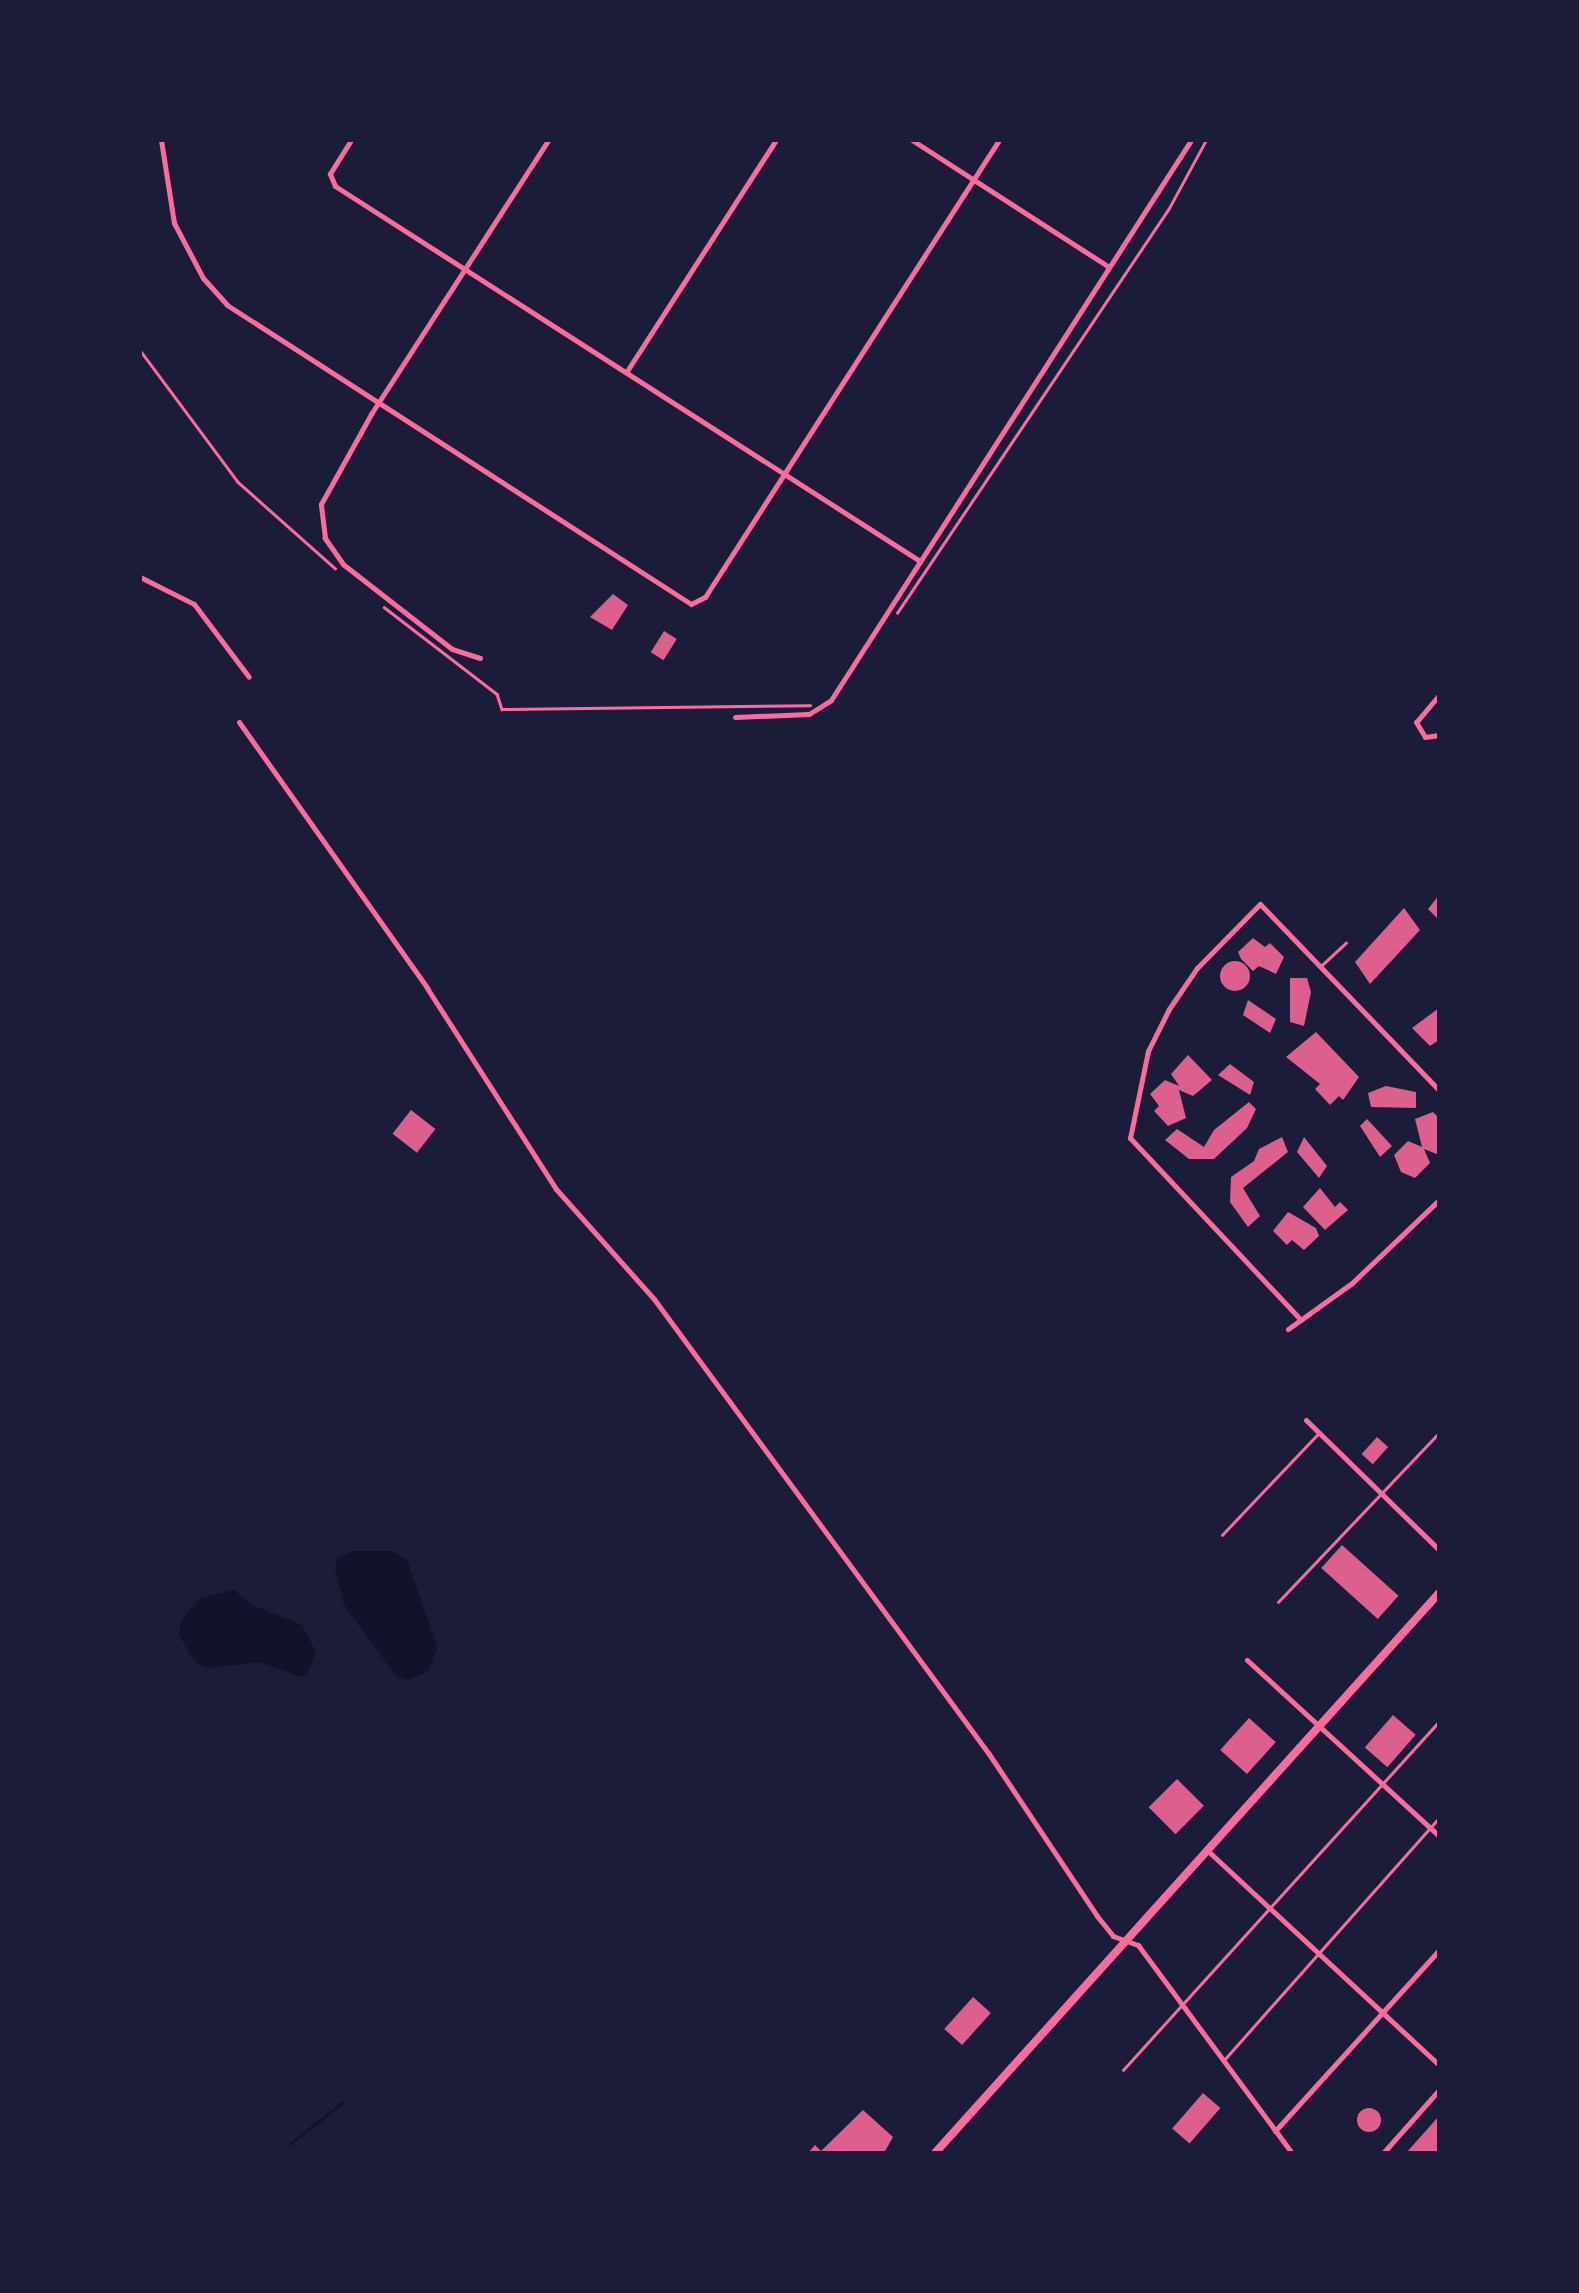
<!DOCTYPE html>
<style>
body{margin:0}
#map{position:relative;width:1579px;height:2293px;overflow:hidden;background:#1b1b3a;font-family:"Work Sans",sans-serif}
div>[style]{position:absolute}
.water>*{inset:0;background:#12122b}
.stream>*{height:2.5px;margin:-1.25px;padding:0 1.25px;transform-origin:1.25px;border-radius:1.25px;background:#12122b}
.building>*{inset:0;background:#dd5f8e;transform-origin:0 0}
.round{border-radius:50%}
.path>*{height:2.5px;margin:-1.25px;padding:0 1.25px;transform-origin:1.25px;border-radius:1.25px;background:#ff6b9d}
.service>*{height:2.5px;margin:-1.25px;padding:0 1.25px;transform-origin:1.25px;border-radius:1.25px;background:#ff6b9d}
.minor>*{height:5px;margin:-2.5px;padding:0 2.5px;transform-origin:2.5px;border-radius:2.5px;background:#ff6b9d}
.primary>*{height:8px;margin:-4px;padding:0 4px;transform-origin:4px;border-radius:4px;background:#ff6b9d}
span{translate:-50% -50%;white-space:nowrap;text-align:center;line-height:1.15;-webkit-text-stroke:8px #1b1b3a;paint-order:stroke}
.frame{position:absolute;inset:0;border:142px solid #1b1b3a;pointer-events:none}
</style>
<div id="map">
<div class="water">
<div style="clip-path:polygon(352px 1551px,393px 1551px,407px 1560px,437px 1647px,428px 1672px,407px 1680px,396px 1676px,345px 1606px,335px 1570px,338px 1558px)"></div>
<div style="clip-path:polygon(234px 1590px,252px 1605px,302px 1625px,316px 1652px,308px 1672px,300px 1677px,260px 1662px,207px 1668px,195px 1662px,179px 1635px,181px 1620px,201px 1598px)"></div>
</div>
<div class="stream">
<div style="left:290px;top:2144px;width:66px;rotate:-38.3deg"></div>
</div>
<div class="building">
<div style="clip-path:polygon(613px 594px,628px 605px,612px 630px,590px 617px)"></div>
<div style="left:664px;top:631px;width:15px;height:25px;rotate:32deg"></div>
<div style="clip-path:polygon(1439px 895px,1439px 920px,1428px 909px)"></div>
<div style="clip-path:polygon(1404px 908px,1420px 930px,1370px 984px,1355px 962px)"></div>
<div style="clip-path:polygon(1253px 938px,1265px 947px,1270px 943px,1284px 957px,1276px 974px,1259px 966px,1253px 971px,1241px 959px,1238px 952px)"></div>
<div class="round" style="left:1220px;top:961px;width:30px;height:30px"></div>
<div style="clip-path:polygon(1290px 978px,1307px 978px,1311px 992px,1304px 1026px,1290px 1022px)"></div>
<div style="clip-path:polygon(1248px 1000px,1276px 1019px,1270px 1033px,1243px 1015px)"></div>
<div style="clip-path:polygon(1439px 1008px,1439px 1040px,1430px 1046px,1412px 1028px)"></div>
<div style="clip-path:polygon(1316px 1032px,1359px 1077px,1343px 1100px,1339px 1096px,1330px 1105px,1315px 1089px,1320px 1084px,1286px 1057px)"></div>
<div style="clip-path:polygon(1188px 1055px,1212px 1080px,1193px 1096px,1179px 1090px,1186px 1118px,1168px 1126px,1154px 1111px,1159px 1106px,1150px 1094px,1165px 1080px,1179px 1086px,1171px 1074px)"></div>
<div style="clip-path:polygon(1230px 1064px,1254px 1082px,1250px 1095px,1218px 1075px)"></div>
<div style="clip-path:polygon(1386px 1086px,1416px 1092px,1416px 1108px,1371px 1107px,1368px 1093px)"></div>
<div style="clip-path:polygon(1249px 1102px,1256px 1109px,1247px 1128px,1214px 1159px,1189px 1159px,1165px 1140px,1177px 1129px,1204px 1147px,1214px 1130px)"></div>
<div style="left:411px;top:1110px;width:31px;height:30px;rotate:38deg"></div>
<div style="clip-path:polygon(1433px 1112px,1439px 1118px,1439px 1155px,1424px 1149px,1430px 1163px,1415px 1178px,1401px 1172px,1394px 1155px,1408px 1141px,1422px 1147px,1415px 1119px)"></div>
<div style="clip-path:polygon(1367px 1119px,1392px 1146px,1380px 1157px,1360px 1126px)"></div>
<div style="clip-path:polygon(1282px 1137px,1288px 1152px,1243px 1188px,1260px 1216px,1248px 1227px,1230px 1202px,1231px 1177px,1254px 1161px,1259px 1149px)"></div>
<div style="clip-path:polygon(1304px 1137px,1327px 1166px,1319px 1178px,1297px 1152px)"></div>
<div style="clip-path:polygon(1320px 1188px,1335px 1207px,1340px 1202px,1348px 1210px,1325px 1230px,1303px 1207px)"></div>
<div style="clip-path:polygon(1288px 1212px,1316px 1228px,1319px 1236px,1304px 1250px,1292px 1240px,1287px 1245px,1273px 1231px)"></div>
<div style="left:1377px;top:1437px;width:15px;height:23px;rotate:42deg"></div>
<div style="left:1342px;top:1545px;width:76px;height:31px;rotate:42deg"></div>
<div style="left:1393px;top:1715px;width:30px;height:43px;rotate:41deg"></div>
<div style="left:1249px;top:1718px;width:36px;height:43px;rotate:42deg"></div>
<div style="left:1177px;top:1779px;width:38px;height:40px;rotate:45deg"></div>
<div style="left:973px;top:1997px;width:24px;height:43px;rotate:42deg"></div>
<div style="left:1203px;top:2093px;width:23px;height:47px;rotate:41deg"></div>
<div class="round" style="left:1357px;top:2108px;width:24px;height:24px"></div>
<div style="clip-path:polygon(863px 2110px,893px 2137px,884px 2153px,808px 2153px,815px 2145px,821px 2151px)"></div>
<div style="clip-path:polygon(1439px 2116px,1439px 2153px,1406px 2153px)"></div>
</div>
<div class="path">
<div style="left:140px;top:350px;width:164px;rotate:53.4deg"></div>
<div style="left:238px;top:482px;width:130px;rotate:41.6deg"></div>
<div style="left:384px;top:607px;width:143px;rotate:37.6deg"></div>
<div style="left:497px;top:694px;width:16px;rotate:72deg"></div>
<div style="left:502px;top:709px;width:308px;rotate:-0.7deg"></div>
<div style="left:897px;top:613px;width:486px;rotate:-56.1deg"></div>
<div style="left:1168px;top:210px;width:80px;rotate:-61.5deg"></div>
</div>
<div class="service">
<div style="left:1321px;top:966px;width:34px;rotate:-43deg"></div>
<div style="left:1222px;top:1535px;width:138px;rotate:-46.5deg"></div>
<div style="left:1278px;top:1602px;width:233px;rotate:-46.4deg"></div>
<div style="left:1224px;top:2060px;width:324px;rotate:-48.4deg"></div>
<div style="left:1123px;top:2070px;width:470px;rotate:-47.8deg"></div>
</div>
<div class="minor">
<div style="left:161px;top:140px;width:84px;rotate:81.1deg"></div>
<div style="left:174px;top:223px;width:62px;rotate:62.2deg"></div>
<div style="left:203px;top:278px;width:36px;rotate:48deg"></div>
<div style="left:227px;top:305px;width:552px;rotate:32.8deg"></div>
<div style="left:691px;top:604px;width:16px;rotate:-27deg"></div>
<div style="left:705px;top:597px;width:543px;rotate:-57.25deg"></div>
<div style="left:351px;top:140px;width:40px;rotate:122deg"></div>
<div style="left:330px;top:174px;width:13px;rotate:67deg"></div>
<div style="left:335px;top:186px;width:695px;rotate:32.66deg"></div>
<div style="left:912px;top:140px;width:234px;rotate:32.8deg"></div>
<div style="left:627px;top:371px;width:275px;rotate:-57.2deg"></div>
<div style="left:140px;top:577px;width:60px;rotate:26.6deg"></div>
<div style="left:194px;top:604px;width:91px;rotate:53deg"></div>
<div style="left:480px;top:658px;width:29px;rotate:-162deg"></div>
<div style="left:452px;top:649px;width:138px;rotate:-142.1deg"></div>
<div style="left:343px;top:564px;width:32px;rotate:-125deg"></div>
<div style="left:325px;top:538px;width:34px;rotate:-97deg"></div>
<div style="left:321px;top:504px;width:103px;rotate:-60.9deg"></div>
<div style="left:371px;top:414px;width:326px;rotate:-57.1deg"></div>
<div style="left:1439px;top:695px;width:35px;rotate:130deg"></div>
<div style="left:1416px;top:722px;width:17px;rotate:59deg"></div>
<div style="left:1425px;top:737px;width:14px;rotate:-8deg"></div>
<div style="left:735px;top:717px;width:74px;rotate:-2.3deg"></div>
<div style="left:809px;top:714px;width:26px;rotate:-32deg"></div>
<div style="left:831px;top:700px;width:666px;rotate:-57.26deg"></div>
<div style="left:239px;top:722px;width:326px;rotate:54.7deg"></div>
<div style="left:427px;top:988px;width:239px;rotate:57.3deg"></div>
<div style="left:556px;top:1189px;width:147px;rotate:48.3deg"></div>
<div style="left:654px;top:1299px;width:565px;rotate:53.64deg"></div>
<div style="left:989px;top:1754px;width:195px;rotate:56.3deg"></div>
<div style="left:1097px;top:1916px;width:26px;rotate:51deg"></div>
<div style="left:1113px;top:1936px;width:27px;rotate:20deg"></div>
<div style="left:1138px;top:1945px;width:259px;rotate:53.5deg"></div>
<div style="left:1301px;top:1320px;width:250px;rotate:-133.2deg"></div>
<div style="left:1130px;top:1138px;width:89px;rotate:-78.3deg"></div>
<div style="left:1148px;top:1051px;width:47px;rotate:-63.4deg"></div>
<div style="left:1169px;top:1009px;width:50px;rotate:-55.7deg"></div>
<div style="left:1197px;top:968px;width:90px;rotate:-45.5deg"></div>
<div style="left:1260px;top:904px;width:258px;rotate:46.1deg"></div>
<div style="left:1288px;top:1329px;width:79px;rotate:-35.7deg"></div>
<div style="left:1352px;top:1283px;width:120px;rotate:-43.7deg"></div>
<div style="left:1306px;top:1420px;width:186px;rotate:44.3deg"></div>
<div style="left:1247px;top:1660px;width:260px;rotate:42.5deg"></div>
<div style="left:1208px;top:1851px;width:315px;rotate:42.8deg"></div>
<div style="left:1275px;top:2131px;width:244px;rotate:-47.8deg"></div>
<div style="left:1383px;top:2153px;width:84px;rotate:-48.4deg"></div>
</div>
<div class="primary">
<div style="left:935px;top:2153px;width:753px;rotate:-48.01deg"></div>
</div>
<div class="frame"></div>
</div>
